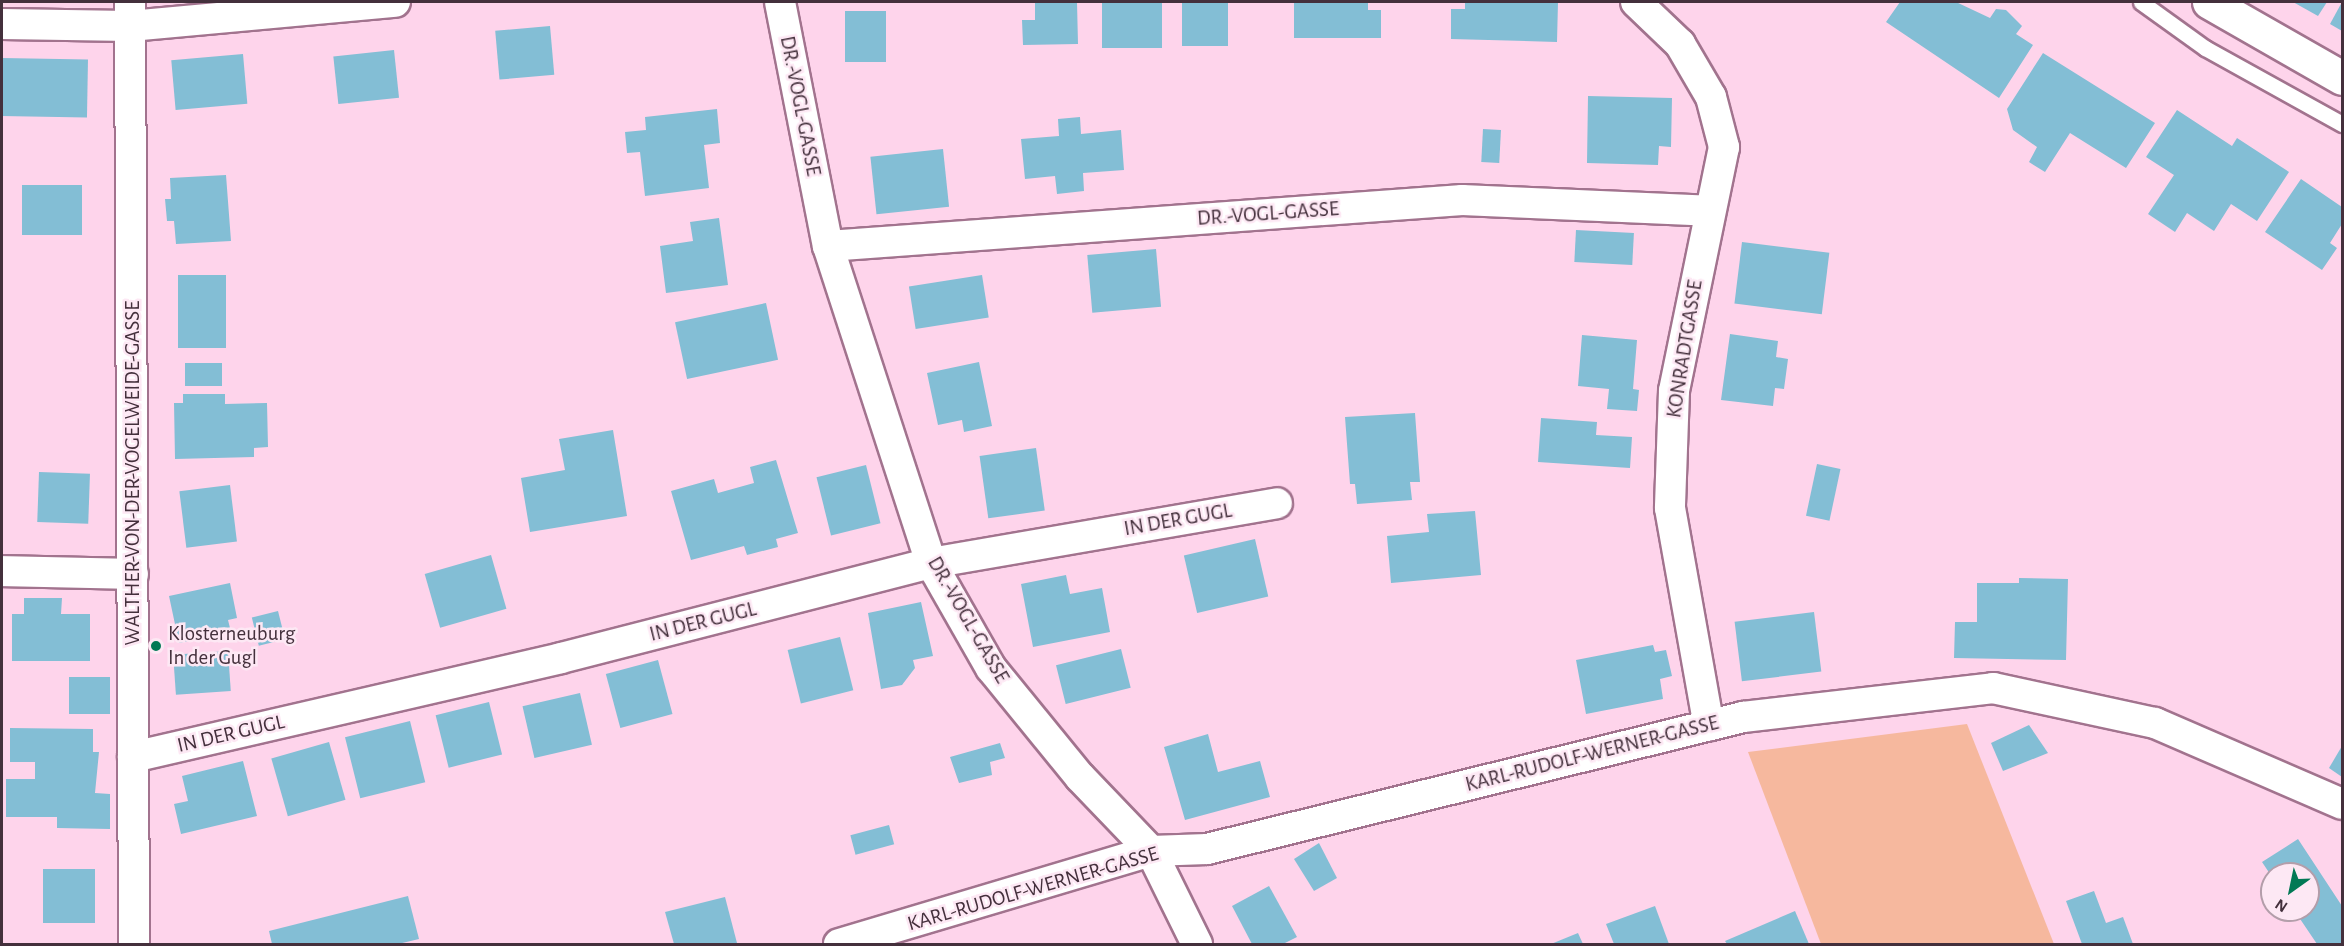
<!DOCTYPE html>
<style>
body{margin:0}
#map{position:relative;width:2344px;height:946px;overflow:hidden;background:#fed4eb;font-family:"Alegreya Sans",sans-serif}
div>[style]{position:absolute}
.green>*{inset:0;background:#f6b89e}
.building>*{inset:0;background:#83bed5;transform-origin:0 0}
.roads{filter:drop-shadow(2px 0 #a2738e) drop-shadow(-2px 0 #a2738e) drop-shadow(0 2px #a2738e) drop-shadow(0 -2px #a2738e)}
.service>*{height:15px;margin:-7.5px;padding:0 7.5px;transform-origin:7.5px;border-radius:7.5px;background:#fff}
.minor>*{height:30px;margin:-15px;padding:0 15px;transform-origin:15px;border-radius:15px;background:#fff}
.primary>*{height:33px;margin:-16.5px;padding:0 16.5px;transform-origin:16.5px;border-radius:16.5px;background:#fff}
.dots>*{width:16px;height:16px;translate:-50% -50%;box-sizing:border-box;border:3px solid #fde8f4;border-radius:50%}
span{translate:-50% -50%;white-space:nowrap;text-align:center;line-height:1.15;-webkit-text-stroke:5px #fde8f4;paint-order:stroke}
.street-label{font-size:21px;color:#44303c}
.poi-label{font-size:21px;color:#44303c}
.left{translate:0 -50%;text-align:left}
.frame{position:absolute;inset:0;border:3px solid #44303c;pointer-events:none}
.north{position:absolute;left:2260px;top:862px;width:60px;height:60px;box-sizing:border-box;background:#fde8f4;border:2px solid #b39eaa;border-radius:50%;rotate:213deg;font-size:16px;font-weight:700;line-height:24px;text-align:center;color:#44303c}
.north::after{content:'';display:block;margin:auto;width:21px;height:27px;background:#027955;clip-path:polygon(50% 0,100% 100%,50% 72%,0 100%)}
</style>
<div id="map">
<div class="green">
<div style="clip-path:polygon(1967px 724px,2054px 944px,1821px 944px,1748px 752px)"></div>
</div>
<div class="building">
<div style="clip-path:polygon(1035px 2px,1077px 2px,1078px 44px,1023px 45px,1022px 20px,1035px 20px)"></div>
<div style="left:1102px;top:2px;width:60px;height:46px"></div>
<div style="left:1182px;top:2px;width:46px;height:44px"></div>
<div style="clip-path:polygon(1294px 2px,1368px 2px,1368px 10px,1381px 10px,1381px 38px,1294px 38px)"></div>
<div style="clip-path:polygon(1465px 2px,1558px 2px,1557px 42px,1451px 39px,1451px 9px,1465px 9px)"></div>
<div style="clip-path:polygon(1900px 2px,1956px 2px,1990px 18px,1996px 9px,2006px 10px,2022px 26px,2016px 34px,2033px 45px,1999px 98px,1886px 22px)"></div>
<div style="clip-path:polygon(2293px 2px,2327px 2px,2318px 16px)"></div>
<div style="clip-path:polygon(2342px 2px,2342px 31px,2330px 24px)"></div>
<div style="left:845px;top:11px;width:41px;height:51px"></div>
<div style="left:550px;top:26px;width:49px;height:55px;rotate:85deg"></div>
<div style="left:394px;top:50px;width:48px;height:61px;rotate:84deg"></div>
<div style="clip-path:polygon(2043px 53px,2155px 123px,2126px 168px,2070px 133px,2045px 172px,2029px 162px,2037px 147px,2013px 130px,2007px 109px)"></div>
<div style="left:243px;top:54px;width:50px;height:72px;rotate:85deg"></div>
<div style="left:2px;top:58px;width:86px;height:58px;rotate:1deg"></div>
<div style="clip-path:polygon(1588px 96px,1672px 98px,1671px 147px,1659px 146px,1658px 165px,1587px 163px)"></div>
<div style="clip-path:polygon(717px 109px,720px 143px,704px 145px,709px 188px,645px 196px,640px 152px,627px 153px,625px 132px,646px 130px,645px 117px)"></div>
<div style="clip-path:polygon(2177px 110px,2232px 146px,2237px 138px,2289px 172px,2257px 221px,2231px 204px,2214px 231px,2187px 213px,2175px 232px,2148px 214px,2174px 175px,2146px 157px)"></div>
<div style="clip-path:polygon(1080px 117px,1081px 134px,1121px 130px,1124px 170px,1083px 173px,1084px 191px,1057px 194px,1055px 176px,1025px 179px,1021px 139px,1059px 136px,1058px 119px)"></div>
<div style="left:1483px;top:129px;width:18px;height:33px;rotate:3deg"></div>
<div style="left:943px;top:149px;width:58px;height:73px;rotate:84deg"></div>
<div style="clip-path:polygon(226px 175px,231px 241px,176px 244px,174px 221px,167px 221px,165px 199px,171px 199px,170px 178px)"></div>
<div style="clip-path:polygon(2301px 179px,2342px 207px,2342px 224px,2330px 243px,2337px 248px,2322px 270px,2265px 232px)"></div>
<div style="left:22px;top:185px;width:60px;height:50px"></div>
<div style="clip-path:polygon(719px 218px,728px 285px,666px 293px,660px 246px,693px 241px,690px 222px)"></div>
<div style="left:1576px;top:230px;width:58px;height:32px;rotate:3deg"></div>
<div style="left:1742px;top:242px;width:88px;height:62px;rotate:7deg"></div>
<div style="left:1156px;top:249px;width:58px;height:69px;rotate:85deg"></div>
<div style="left:178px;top:275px;width:48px;height:73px"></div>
<div style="left:982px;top:275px;width:43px;height:74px;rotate:81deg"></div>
<div style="left:766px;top:303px;width:58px;height:93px;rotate:78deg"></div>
<div style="clip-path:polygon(1730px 334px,1778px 341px,1776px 357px,1788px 359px,1784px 389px,1775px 388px,1773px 406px,1721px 400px)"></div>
<div style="clip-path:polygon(1582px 335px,1637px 340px,1633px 389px,1639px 390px,1637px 411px,1607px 409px,1609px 389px,1578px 386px)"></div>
<div style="clip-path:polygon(979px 362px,992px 426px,964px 432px,962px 420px,938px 425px,927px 373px)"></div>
<div style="left:222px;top:363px;width:23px;height:37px;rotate:90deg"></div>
<div style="clip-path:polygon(183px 394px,225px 394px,225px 404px,267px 403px,268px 447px,254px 448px,254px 457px,175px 459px,174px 403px,183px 403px)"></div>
<div style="clip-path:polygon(1415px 413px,1420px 482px,1410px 482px,1412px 500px,1357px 504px,1355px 484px,1350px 484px,1345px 417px)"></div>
<div style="clip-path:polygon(1541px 418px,1597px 422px,1596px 435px,1632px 437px,1630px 468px,1538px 462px)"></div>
<div style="clip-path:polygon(613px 430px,627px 516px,530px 532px,521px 478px,565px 470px,559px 439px)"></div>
<div style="left:1036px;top:448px;width:63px;height:57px;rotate:82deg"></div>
<div style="clip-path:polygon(776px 460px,798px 533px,776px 539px,778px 547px,747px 555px,744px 546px,691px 560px,671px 491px,714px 479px,718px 493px,754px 483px,750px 467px)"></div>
<div style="left:1817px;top:464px;width:24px;height:53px;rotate:12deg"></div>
<div style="left:866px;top:465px;width:60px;height:51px;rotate:76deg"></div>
<div style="left:39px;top:472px;width:51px;height:50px;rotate:2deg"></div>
<div style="left:230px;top:485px;width:57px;height:51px;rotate:83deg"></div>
<div style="clip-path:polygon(1475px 511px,1481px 575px,1391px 583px,1387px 536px,1429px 532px,1427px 514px)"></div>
<div style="left:1255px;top:539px;width:59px;height:73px;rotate:77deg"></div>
<div style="left:491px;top:555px;width:56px;height:69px;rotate:74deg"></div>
<div style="clip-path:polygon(1066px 575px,1070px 594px,1102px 588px,1110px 632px,1033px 647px,1021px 584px)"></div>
<div style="clip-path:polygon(2019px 578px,2068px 579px,2066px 660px,1954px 658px,1955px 622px,1977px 622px,1977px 583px,2019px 583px)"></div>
<div style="clip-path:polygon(230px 583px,237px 618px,228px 620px,231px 632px,179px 643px,169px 596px)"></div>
<div style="clip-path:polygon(24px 598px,62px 598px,61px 614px,90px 614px,90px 661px,12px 661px,12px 614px,24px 614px)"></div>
<div style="clip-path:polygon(921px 602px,933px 656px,913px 660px,915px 668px,902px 685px,881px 689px,868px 613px)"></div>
<div style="left:278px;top:611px;width:29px;height:27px;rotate:76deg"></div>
<div style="left:1814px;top:612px;width:60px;height:80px;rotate:83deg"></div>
<div style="left:840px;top:637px;width:55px;height:54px;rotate:76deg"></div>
<div style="clip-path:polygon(1653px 645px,1655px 652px,1666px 650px,1672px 676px,1660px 679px,1663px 699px,1586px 714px,1576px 660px)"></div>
<div style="left:1121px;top:649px;width:40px;height:67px;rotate:76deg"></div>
<div style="left:228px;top:651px;width:40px;height:55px;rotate:86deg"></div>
<div style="left:658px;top:660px;width:56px;height:54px;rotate:75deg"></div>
<div style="left:69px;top:677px;width:41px;height:37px"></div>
<div style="left:580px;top:693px;width:53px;height:59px;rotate:77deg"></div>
<div style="left:489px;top:702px;width:54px;height:55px;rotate:76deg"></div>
<div style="left:410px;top:721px;width:63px;height:67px;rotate:76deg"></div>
<div style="clip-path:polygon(2029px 725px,2048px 753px,2003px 771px,1991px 743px)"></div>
<div style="clip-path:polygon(10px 728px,93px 729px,93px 752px,99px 752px,95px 793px,110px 794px,110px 829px,57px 828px,57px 817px,6px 817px,6px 779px,35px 779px,35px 762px,10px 762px)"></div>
<div style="clip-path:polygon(1208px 734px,1218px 772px,1260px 761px,1270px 797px,1185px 820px,1164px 747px)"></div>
<div style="left:329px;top:742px;width:60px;height:60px;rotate:74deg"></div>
<div style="clip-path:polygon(1000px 743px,1005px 758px,990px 762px,992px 775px,959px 783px,950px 757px)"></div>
<div style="clip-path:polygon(2342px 746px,2342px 777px,2329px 768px)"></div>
<div style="clip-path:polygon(243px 761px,257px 816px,181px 834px,174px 804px,188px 801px,182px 776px)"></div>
<div style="left:889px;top:825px;width:20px;height:40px;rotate:75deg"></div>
<div style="clip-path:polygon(2298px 839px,2342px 906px,2342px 944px,2317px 944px,2294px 910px,2308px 910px,2308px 874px,2272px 877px,2262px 862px)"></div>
<div style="clip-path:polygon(1319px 843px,1337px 878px,1314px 891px,1294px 859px)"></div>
<div style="left:43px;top:869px;width:52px;height:54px"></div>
<div style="clip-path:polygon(1269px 886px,1297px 937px,1283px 944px,1252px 944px,1232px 906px)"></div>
<div style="clip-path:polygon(2094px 891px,2106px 923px,2123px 917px,2133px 944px,2082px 944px,2066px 901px)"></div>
<div style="clip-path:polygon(408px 896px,419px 939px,398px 944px,272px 944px,269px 931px)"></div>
<div style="clip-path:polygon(725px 897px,737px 943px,674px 944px,665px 912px)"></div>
<div style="clip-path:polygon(1655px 906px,1669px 944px,1614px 944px,1606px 924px)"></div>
<div style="clip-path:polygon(1795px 911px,1809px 944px,1727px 944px,1725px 941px)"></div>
<div style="clip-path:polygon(1578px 933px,1583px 944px,1551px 944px)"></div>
</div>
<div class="roads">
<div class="service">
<div style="left:2141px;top:2px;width:79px;rotate:35.7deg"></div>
<div style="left:2205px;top:48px;width:157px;rotate:29deg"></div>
</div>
<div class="minor">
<div style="left:130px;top:2px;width:942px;rotate:89.76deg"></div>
<div style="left:780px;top:2px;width:249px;rotate:78.9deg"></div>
<div style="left:828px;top:246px;width:333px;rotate:72deg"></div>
<div style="left:931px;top:563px;width:121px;rotate:60.3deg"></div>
<div style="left:991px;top:668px;width:141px;rotate:50.8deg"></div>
<div style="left:1080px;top:777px;width:103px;rotate:46.2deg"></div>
<div style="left:1151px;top:851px;width:104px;rotate:63.7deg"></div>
<div style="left:1636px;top:2px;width:61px;rotate:43.7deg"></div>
<div style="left:1680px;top:44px;width:61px;rotate:59.7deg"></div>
<div style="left:1711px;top:97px;width:52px;rotate:75.4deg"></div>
<div style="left:1724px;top:147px;width:249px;rotate:101.6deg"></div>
<div style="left:1674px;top:391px;width:117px;rotate:92deg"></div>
<div style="left:1670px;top:508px;width:221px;rotate:79.9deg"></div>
<div style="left:2px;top:24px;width:128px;rotate:0.9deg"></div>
<div style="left:130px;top:26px;width:266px;rotate:-5.2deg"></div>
<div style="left:828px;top:246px;width:636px;rotate:-4.15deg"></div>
<div style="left:1462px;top:200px;width:247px;rotate:2.5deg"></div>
<div style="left:2px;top:571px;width:131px;rotate:1.3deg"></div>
<div style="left:133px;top:757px;width:439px;rotate:-13deg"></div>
<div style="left:561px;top:658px;width:382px;rotate:-14.4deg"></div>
<div style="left:931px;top:563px;width:351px;rotate:-9.8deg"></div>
<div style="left:839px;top:944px;width:326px;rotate:-16.6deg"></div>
<div style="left:1151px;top:851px;width:56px;rotate:-2deg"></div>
<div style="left:1207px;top:849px;width:552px;rotate:-13.83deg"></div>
<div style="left:1743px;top:717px;width:252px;rotate:-6.6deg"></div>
<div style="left:1993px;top:688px;width:166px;rotate:12.2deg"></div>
<div style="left:2155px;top:723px;width:204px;rotate:23.4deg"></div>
</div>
<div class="primary">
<div style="left:2209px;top:2px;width:153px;rotate:29.7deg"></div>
</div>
</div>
<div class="dots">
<div style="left:156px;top:646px;background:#027955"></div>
</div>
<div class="street-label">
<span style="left:800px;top:106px;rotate:79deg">DR.-VOGL-GASSE</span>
<span style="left:1268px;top:214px;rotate:-4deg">DR.-VOGL-GASSE</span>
<span style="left:1685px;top:349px;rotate:-81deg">KONRADTGASSE</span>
<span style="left:133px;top:473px;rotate:-90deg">WALTHER-VON-DER-VOGELWEIDE-GASSE</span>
<span style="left:1178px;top:520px;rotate:-10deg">IN DER GUGL</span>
<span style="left:968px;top:620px;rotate:60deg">DR.-VOGL-GASSE</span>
<span style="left:703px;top:622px;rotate:-14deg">IN DER GUGL</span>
<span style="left:231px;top:734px;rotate:-13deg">IN DER GUGL</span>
<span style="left:1592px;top:754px;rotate:-14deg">KARL-RUDOLF-WERNER-GASSE</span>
<span style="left:1033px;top:889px;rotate:-16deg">KARL-RUDOLF-WERNER-GASSE</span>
</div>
<div class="poi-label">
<span class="left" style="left:168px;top:646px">Klosterneuburg<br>In der Gugl</span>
</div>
<div class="frame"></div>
<div class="north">N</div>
</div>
